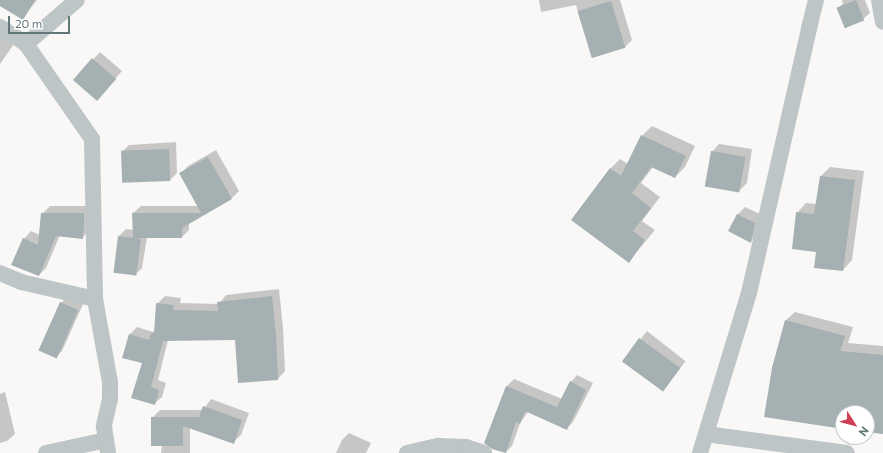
<!DOCTYPE html>
<style>
body{margin:0}
#map{position:relative;width:883px;height:453px;overflow:hidden;background:#f9f8f7;font-family:Commissioner,sans-serif}
div>[style]{position:absolute}
.shadow>*{inset:0;background:#0003;transform-origin:0 0}
.building>*{inset:0;background:#a4b0b1;transform-origin:0 0}
.street>*{height:16px;margin:-8px;padding:0 8px;transform-origin:8px;border-radius:8px;background:#bec5c6}
span{translate:-50% -50%;white-space:nowrap;text-align:center;line-height:1.15;-webkit-text-stroke:4px #fff;paint-order:stroke}
.north{position:absolute;left:835px;top:405px;width:40px;height:40px;box-sizing:border-box;background:#fff;border:1px solid #c0c9c9;border-radius:50%;rotate:126deg;font-size:11px;font-weight:700;line-height:16px;text-align:center;color:#627778}
.north::after{content:'';display:block;margin:auto;width:14px;height:18px;background:#d04054;clip-path:polygon(50% 0,100% 100%,50% 72%,0 100%)}
.scale{position:absolute;left:8px;top:16px;width:62px;height:18px;box-sizing:border-box;border:2px solid #627778;border-top:0;padding-left:5px;font-size:12px;line-height:14px;white-space:nowrap;color:#627778;-webkit-text-stroke:3px #fff;paint-order:stroke}
</style>
<div id="map">
<div class="shadow">
<div style="clip-path:polygon(0 0,37px 0,22px 19px,0 4px)"></div>
<div style="clip-path:polygon(539px 0,620px 0,632px 40px,625px 47px,592px 58px,576px 5px,541px 12px)"></div>
<div style="clip-path:polygon(842px 0,865px 0,870px 13px,863px 19px,838px 8px,843px 4px)"></div>
<div style="clip-path:polygon(0 29px,16px 41px,0 64px)"></div>
<div style="clip-path:polygon(100px 52px,122px 71px,104px 92px,74px 80px)"></div>
<div style="clip-path:polygon(652px 126px,695px 146px,685px 167px,675px 177px,653px 167px,641px 183px,660px 197px,642px 221px,655px 230px,629px 261px,573px 220px,611px 168px,620px 159px,628px 164px,642px 136px)"></div>
<div style="clip-path:polygon(176px 142px,177px 173px,170px 180px,122px 152px,129px 145px)"></div>
<div style="clip-path:polygon(719px 144px,752px 149px,747px 183px,739px 191px,712px 152px)"></div>
<div style="clip-path:polygon(216px 150px,239px 191px,231px 199px,189px 222px,189px 230px,182px 237px,147px 237px,142px 268px,134px 276px,119px 236px,126px 229px,134px 230px,133px 213px,141px 206px,199px 206px,181px 174px,188px 166px)"></div>
<div style="clip-path:polygon(830px 167px,864px 171px,852px 260px,843px 270px,817px 251px,797px 213px,806px 203px,817px 204px,821px 176px)"></div>
<div style="clip-path:polygon(50px 206px,91px 206px,90px 230px,82px 238px,60px 235px,46px 268px,39px 275px,24px 239px,31px 231px,40px 235px,42px 214px)"></div>
<div style="clip-path:polygon(745px 207px,762px 215px,758px 234px,750px 242px,730px 231px,738px 214px)"></div>
<div style="clip-path:polygon(279px 289px,283px 328px,285px 371px,278px 379px,236px 339px,168px 340px,158px 380px,166px 383px,162px 397px,154px 404px,143px 362px,129px 335px,137px 327px,153px 332px,156px 329px,157px 304px,165px 296px,181px 298px,180px 303px,219px 304px,226px 295px)"></div>
<div style="clip-path:polygon(67px 297px,83px 304px,62px 351px,56px 357px,61px 303px)"></div>
<div style="clip-path:polygon(795px 312px,853px 327px,848px 343px,883px 346px,883px 433px,867px 431px,867px 413px,843px 413px,843px 428px,772px 368px,786px 320px)"></div>
<div style="left:647px;top:331px;width:49px;height:38px;rotate:38deg"></div>
<div style="clip-path:polygon(577px 375px,593px 383px,573px 422px,566px 429px,528px 412px,520px 423px,512px 446px,506px 452px,486px 443px,507px 386px,514px 379px,562px 399px,571px 382px)"></div>
<div style="clip-path:polygon(5px 392px,15px 434px,7px 441px,0 443px,0 394px)"></div>
<div style="clip-path:polygon(211px 399px,249px 413px,241px 435px,233px 442px,190px 427px,190px 453px,161px 453px,162px 445px,152px 418px,160px 410px,203px 410px)"></div>
<div style="clip-path:polygon(349px 433px,371px 443px,366px 453px,336px 453px,342px 440px)"></div>
</div>
<div class="building">
<div style="clip-path:polygon(0 0,35px 0,23px 20px,0 6px)"></div>
<div style="left:856px;top:0;width:22px;height:21px;rotate:68deg"></div>
<div style="left:611px;top:1px;width:49px;height:35px;rotate:73deg"></div>
<div style="left:92px;top:58px;width:32px;height:29px;rotate:41deg"></div>
<div style="clip-path:polygon(641px 135px,686px 156px,675px 178px,651px 167px,632px 193px,651px 208px,633px 231px,645px 240px,629px 263px,571px 220px,610px 168px,621px 176px)"></div>
<div style="left:169px;top:149px;width:32px;height:48px;rotate:88deg"></div>
<div style="left:711px;top:151px;width:35px;height:36px;rotate:10deg"></div>
<div style="clip-path:polygon(208px 157px,232px 199px,182px 228px,182px 238px,133px 238px,132px 213px,201px 213px,179px 173px)"></div>
<div style="clip-path:polygon(820px 176px,855px 180px,843px 271px,814px 268px,816px 252px,792px 249px,796px 212px,814px 214px)"></div>
<div style="clip-path:polygon(41px 213px,84px 213px,84px 224px,83px 239px,56px 236px,39px 276px,11px 265px,23px 238px,38px 245px)"></div>
<div style="clip-path:polygon(737px 214px,755px 223px,751px 243px,728px 231px)"></div>
<div style="left:118px;top:236px;width:23px;height:37px;rotate:7deg"></div>
<div style="clip-path:polygon(272px 296px,276px 335px,278px 380px,238px 383px,235px 340px,163px 341px,151px 387px,159px 390px,155px 405px,131px 398px,142px 363px,122px 358px,129px 334px,149px 340px,152px 332px,154px 333px,156px 303px,174px 305px,173px 310px,218px 311px,217px 302px)"></div>
<div style="left:60px;top:302px;width:20px;height:53px;rotate:24deg"></div>
<div style="clip-path:polygon(785px 320px,845px 336px,840px 351px,883px 355px,883px 434px,867px 432px,867px 413px,843px 413px,843px 429px,764px 417px,772px 368px)"></div>
<div style="left:639px;top:338px;width:51px;height:29px;rotate:36deg"></div>
<div style="clip-path:polygon(570px 381px,586px 390px,567px 430px,525px 411px,520px 424px,516px 422px,506px 453px,492px 449px,484px 443px,506px 386px,557px 407px)"></div>
<div style="clip-path:polygon(203px 406px,242px 420px,234px 444px,183px 426px,183px 446px,151px 446px,151px 417px,199px 417px)"></div>
</div>
<div class="street">
<div style="left:879px;top:0;width:22px;rotate:80deg"></div>
<div style="left:0;top:27px;width:31px;rotate:33deg"></div>
<div style="left:26px;top:44px;width:116px;rotate:55.2deg"></div>
<div style="left:92px;top:139px;width:160px;rotate:88.9deg"></div>
<div style="left:26px;top:44px;width:67px;rotate:-40.8deg"></div>
<div style="left:0;top:273px;width:23px;rotate:23deg"></div>
<div style="left:21px;top:282px;width:76px;rotate:12.9deg"></div>
<div style="left:95px;top:299px;width:84px;rotate:79.8deg"></div>
<div style="left:110px;top:382px;width:17px;rotate:90deg"></div>
<div style="left:110px;top:399px;width:28px;rotate:103deg"></div>
<div style="left:104px;top:426px;width:14px;rotate:82deg"></div>
<div style="left:706px;top:434px;width:142px;rotate:7.7deg"></div>
<div style="left:46px;top:453px;width:61px;rotate:-12.2deg"></div>
<div style="left:106px;top:440px;width:13px;rotate:81deg"></div>
<div style="left:407px;top:453px;width:32px;rotate:-13deg"></div>
<div style="left:438px;top:446px;width:28px;rotate:2deg"></div>
<div style="left:466px;top:447px;width:19px;rotate:18deg"></div>
<div style="left:700px;top:453px;width:167px;rotate:-73deg"></div>
<div style="left:749px;top:293px;width:272px;rotate:-77.2deg"></div>
<div style="left:809px;top:28px;width:29px;rotate:-76deg"></div>
</div>
<div class="north">N</div>
<div class="scale">20 m</div>
</div>
